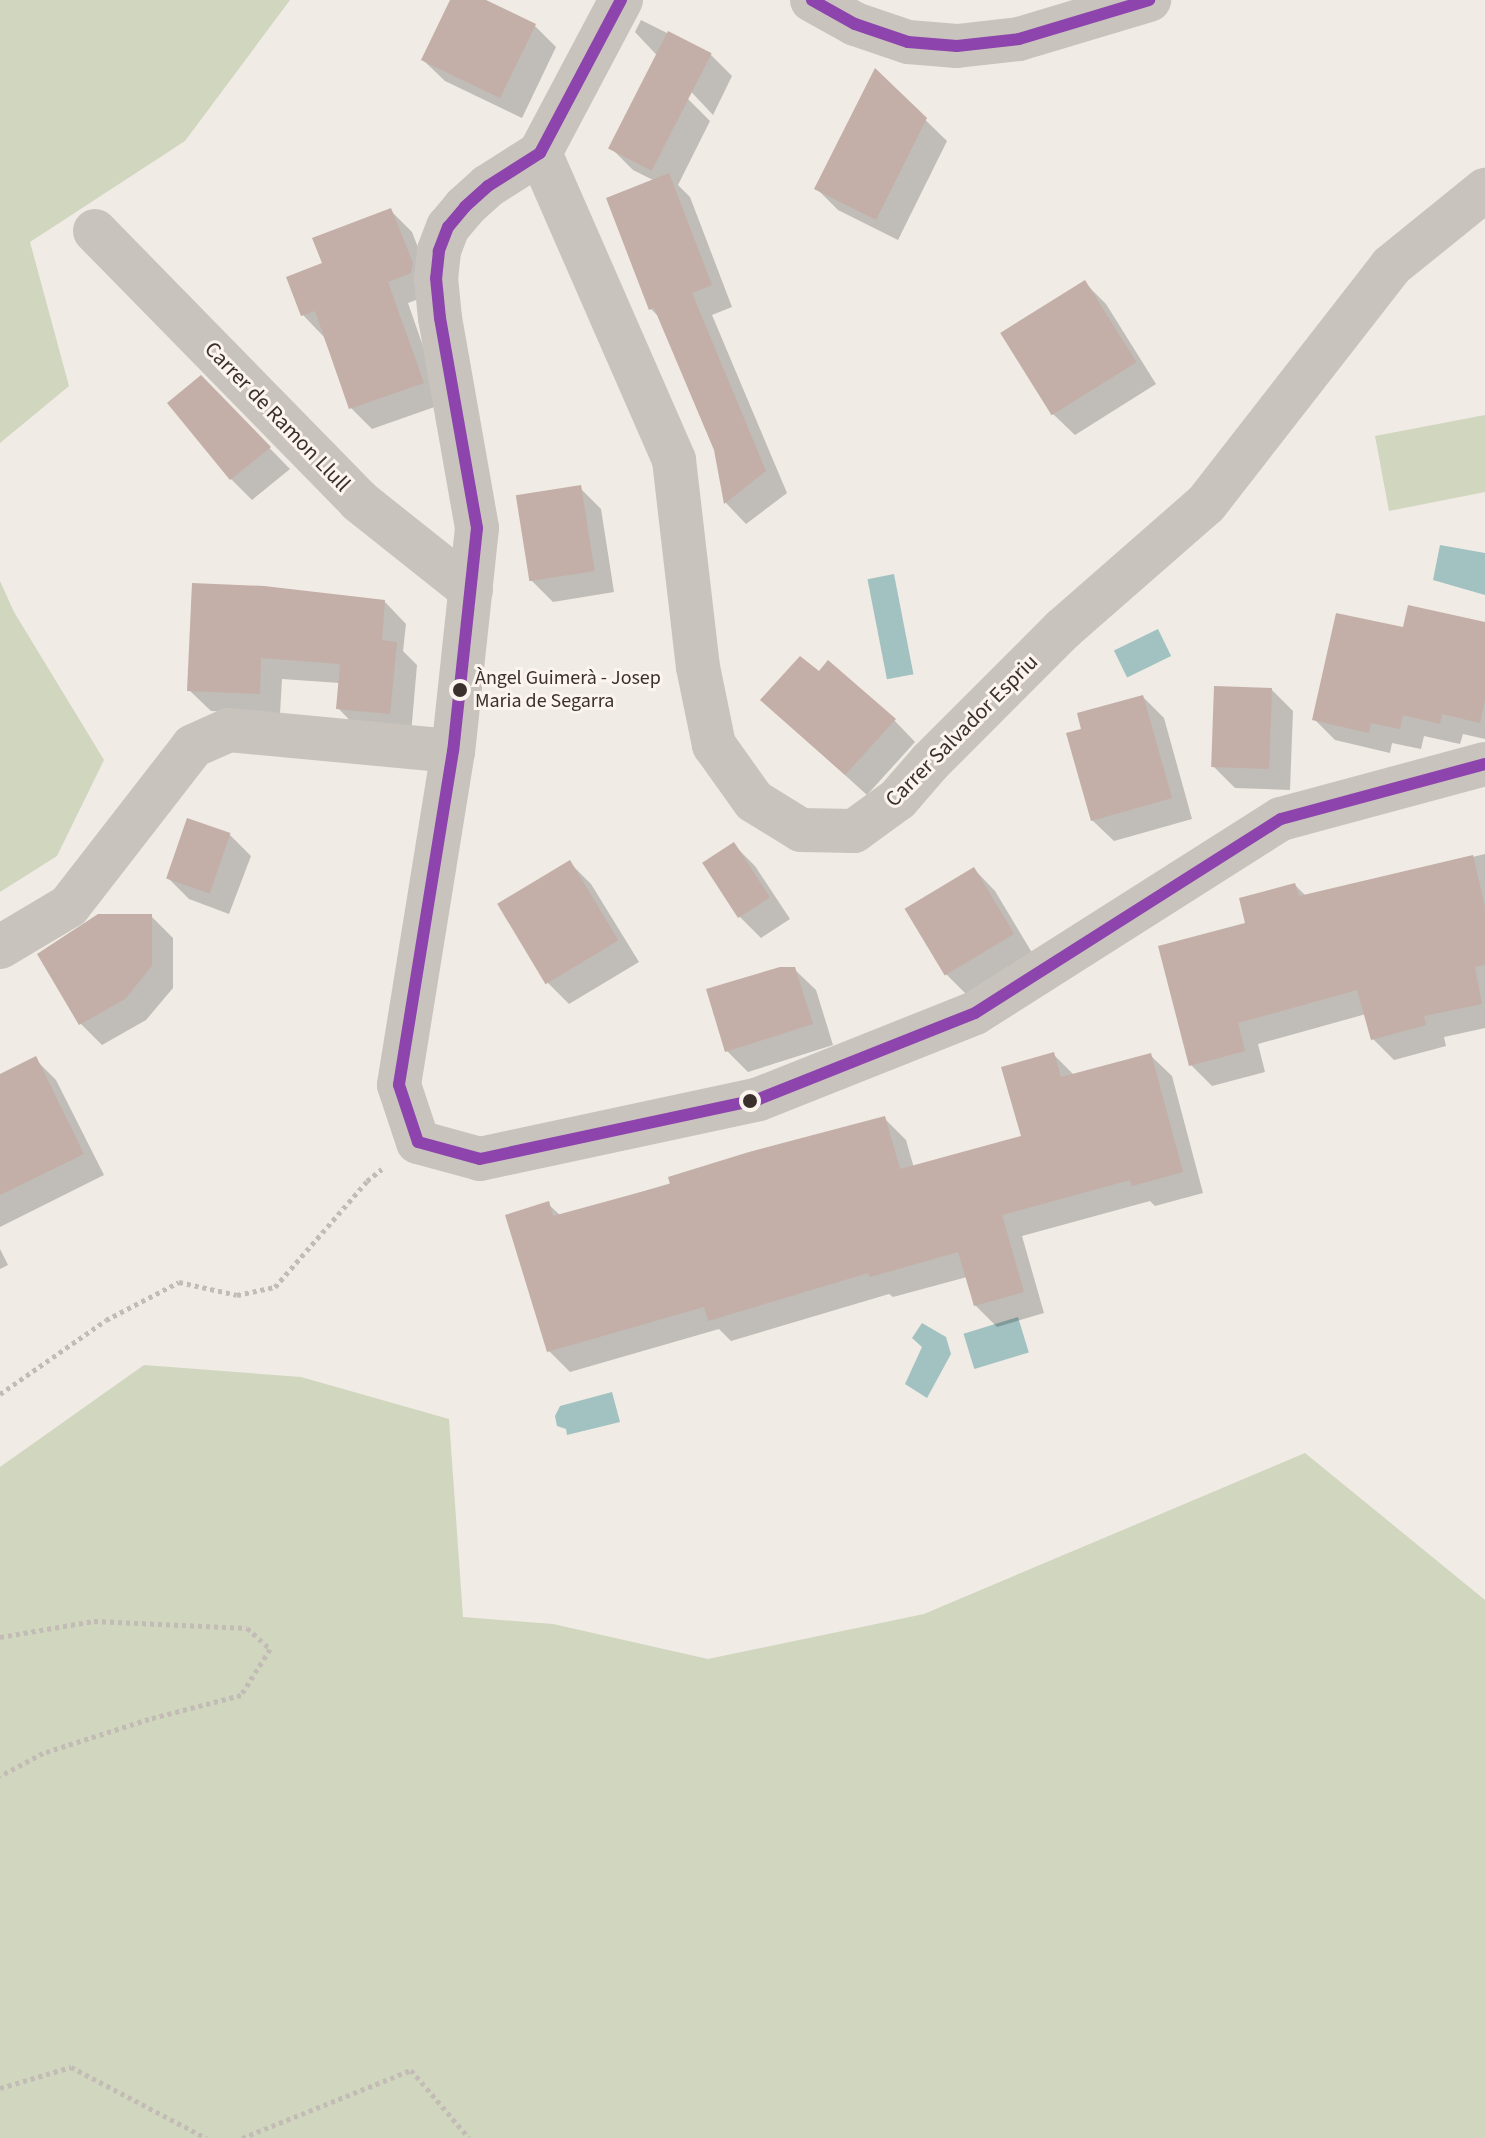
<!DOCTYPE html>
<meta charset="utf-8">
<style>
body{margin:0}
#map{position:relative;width:1485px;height:2138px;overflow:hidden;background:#f0ebe5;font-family:"Source Sans 3",sans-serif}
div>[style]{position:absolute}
.green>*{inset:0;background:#d1d6bf}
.water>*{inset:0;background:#a1c2c1;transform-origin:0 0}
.shadow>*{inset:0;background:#0003}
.building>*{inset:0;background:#c3afa7;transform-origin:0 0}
.path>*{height:5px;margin-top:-2.5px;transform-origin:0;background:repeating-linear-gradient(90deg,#c2bbb6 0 4px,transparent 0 8px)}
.minor>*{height:44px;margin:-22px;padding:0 22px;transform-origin:22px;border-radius:22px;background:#c9c3be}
.bus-1>*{height:12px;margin:-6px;padding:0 6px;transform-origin:6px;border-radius:6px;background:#8e44ad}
.dots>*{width:22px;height:22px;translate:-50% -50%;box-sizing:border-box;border:4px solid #fbf5ee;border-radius:50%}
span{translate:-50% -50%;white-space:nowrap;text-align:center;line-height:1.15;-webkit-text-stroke:6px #fbf5ee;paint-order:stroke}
.bus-label{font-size:20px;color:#3b302b}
.left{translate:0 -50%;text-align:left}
.street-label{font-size:22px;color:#3b302b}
</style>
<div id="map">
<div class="green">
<div style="clip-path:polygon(0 0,290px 0,185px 141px,30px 242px,69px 386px,0 443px)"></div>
<div style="clip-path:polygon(1485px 415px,1485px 492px,1389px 511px,1375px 436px)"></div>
<div style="clip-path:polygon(0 581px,14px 612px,104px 760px,57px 856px,0 892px)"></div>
<div style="clip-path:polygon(144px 1365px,301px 1377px,449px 1419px,463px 1617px,553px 1624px,708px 1659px,924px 1614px,1305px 1453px,1485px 1600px,1485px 2138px,0 2138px,0 1467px)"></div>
</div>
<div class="water">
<div style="clip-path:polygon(1440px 545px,1485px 553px,1485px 595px,1433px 580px)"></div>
<div style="left:894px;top:574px;width:102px;height:27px;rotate:79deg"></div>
<div style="left:1158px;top:629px;width:30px;height:49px;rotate:64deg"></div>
<div style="left:1018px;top:1317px;width:37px;height:57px;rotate:73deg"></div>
<div style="clip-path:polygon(922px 1323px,946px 1337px,951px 1354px,927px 1398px,905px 1384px,922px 1347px,912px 1338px)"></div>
<div style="clip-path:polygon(612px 1392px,620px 1422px,567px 1435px,566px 1429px,557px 1426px,555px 1416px,560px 1406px)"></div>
</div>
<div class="shadow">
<div style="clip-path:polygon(452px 0,481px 0,535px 26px,556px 47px,522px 118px,445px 81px,423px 60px)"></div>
<div style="clip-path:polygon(641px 20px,711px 55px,732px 76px,713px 115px,635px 32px)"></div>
<div style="clip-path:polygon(876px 72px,947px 141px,898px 240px,838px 210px,817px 189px)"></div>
<div style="clip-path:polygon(688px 99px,710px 121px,678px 185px,690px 197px,732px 307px,712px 315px,787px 493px,746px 524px,726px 503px,716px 450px,661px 319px,651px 309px,655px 181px,633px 170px,612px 149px)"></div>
<div style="clip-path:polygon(390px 210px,412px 232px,433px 286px,432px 294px,408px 303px,443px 404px,372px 429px,351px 408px,324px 337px,303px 315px,325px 264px)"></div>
<div style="clip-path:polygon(1085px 283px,1106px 304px,1156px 384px,1075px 435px,1053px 414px)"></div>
<div style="clip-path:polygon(201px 378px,290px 469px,252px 500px,231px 479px)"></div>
<div style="clip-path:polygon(580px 488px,601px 509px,614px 592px,553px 602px,532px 581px)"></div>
<div style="clip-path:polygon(385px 602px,406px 624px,403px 651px,417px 665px,411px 734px,359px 730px,338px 708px,340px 683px,282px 679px,280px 714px,211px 711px,189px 690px)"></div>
<div style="clip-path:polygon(1485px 624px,1485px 739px,1463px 734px,1460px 744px,1424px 736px,1421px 749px,1392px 743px,1390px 753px,1335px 740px,1314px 719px,1405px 630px)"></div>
<div style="clip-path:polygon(819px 674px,894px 720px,915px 742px,867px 795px,762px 700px)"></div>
<div style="clip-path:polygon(1272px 690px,1293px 711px,1290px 790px,1235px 788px,1213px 766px)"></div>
<div style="clip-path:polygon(1143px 697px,1164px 718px,1192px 819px,1114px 841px,1092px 820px,1084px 730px)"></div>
<div style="clip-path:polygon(230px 835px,251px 856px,229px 914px,189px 899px,168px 878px)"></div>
<div style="clip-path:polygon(734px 845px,755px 866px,790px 919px,761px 938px,740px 917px)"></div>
<div style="clip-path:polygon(1485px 854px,1485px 1028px,1444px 1037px,1446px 1046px,1394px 1060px,1373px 1039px,1366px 1014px,1258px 1044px,1265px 1072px,1212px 1086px,1191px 1065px,1248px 924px,1295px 885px,1306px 896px)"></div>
<div style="clip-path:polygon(570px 863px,591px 884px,639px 962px,569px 1004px,548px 983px,500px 906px)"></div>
<div style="clip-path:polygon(974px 869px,995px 891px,1034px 956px,967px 995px,946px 974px)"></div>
<div style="clip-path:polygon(151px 916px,173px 938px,173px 988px,146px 1020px,102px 1045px,81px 1024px,40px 955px)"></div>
<div style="clip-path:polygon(794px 969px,816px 990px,833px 1045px,748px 1072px,727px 1051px)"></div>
<div style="clip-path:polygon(1054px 1055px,1074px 1075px,1150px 1055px,1172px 1076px,1203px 1193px,1155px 1206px,1150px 1201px,1022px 1236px,1044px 1313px,997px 1327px,975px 1305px,967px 1277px,893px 1297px,889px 1294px,731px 1341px,719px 1329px,570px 1372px,549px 1351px,548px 1204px,561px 1216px,885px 1119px,906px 1140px,914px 1168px,1023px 1138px)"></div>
<div style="clip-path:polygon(35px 1059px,56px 1080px,104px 1175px,0 1227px,0 1076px)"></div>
<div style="clip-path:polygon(0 1249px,8px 1265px,0 1269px)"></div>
</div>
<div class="building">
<div style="clip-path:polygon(450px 0,486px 0,536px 24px,500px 98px,421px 60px)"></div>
<div style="left:668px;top:31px;width:49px;height:132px;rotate:27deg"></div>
<div style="clip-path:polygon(875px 68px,927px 118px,876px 220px,814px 189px)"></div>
<div style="clip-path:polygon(669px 173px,712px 285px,692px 293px,766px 471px,724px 504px,714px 450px,654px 308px,649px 310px,606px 198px)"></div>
<div style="clip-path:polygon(391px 208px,413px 263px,411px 273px,388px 282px,424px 383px,349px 409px,315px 311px,301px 316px,286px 277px,322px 263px,312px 238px)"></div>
<div style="left:1085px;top:280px;width:97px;height:100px;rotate:58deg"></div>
<div style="clip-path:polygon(201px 375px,271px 447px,230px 480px,167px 403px)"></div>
<div style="left:581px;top:485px;width:87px;height:66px;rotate:81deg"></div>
<div style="clip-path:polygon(192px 583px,264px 586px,385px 600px,382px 640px,397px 642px,390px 714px,336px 709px,340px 664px,261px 658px,260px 694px,187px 691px)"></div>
<div style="clip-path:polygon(1408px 605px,1485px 622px,1485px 700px,1480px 723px,1442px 714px,1440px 724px,1403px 715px,1400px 729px,1371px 723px,1369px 733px,1312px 720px,1336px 613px,1403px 627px)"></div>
<div style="clip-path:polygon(800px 656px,819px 671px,828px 660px,896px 719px,845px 775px,760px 700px)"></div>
<div style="left:1214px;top:686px;width:58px;height:81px;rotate:2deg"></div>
<div style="clip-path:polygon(1143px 695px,1172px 798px,1091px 821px,1066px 733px,1081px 729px,1077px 713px)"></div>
<div style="left:187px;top:818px;width:46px;height:64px;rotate:19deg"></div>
<div style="left:734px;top:842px;width:66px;height:38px;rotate:57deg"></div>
<div style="clip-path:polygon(1473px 855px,1485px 907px,1485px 965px,1475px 967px,1482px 1004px,1424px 1016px,1426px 1025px,1371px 1040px,1357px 990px,1238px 1023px,1245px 1051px,1189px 1066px,1158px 946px,1245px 923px,1239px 898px,1295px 883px,1299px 896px)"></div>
<div style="left:570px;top:860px;width:94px;height:85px;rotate:59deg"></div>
<div style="left:974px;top:867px;width:78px;height:81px;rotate:59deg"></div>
<div style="clip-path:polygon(98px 914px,152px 914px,152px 966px,125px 999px,79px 1025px,37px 954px)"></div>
<div style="clip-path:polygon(780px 967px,795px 967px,813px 1024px,725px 1052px,706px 989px)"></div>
<div style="clip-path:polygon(1054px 1052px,1061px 1077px,1151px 1053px,1183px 1172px,1132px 1186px,1130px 1180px,1002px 1215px,1024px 1292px,974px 1306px,958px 1252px,870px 1277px,868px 1273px,708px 1321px,704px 1307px,547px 1352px,505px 1215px,549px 1201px,553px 1216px,670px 1184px,668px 1177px,749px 1152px,885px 1116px,900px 1169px,1021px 1136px,1001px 1067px)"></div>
<div style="clip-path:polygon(36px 1056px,84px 1154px,0 1195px,0 1074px)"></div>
</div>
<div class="path">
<div style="left:0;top:1394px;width:129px;rotate:-34.9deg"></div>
<div style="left:106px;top:1320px;width:82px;rotate:-27.5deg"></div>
<div style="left:179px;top:1282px;width:59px;rotate:12.6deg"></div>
<div style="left:237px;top:1295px;width:39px;rotate:-12deg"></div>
<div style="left:275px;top:1287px;width:140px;rotate:-49deg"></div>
<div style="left:367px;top:1181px;width:19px;rotate:-39deg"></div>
<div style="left:0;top:1637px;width:95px;rotate:-9.7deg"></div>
<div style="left:94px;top:1621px;width:153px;rotate:2.6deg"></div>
<div style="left:247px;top:1628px;width:31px;rotate:42deg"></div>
<div style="left:270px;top:1649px;width:54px;rotate:122.2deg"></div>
<div style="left:241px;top:1695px;width:95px;rotate:165.4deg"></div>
<div style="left:149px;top:1719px;width:111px;rotate:162.2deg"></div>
<div style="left:43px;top:1753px;width:49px;rotate:151.9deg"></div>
<div style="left:0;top:2088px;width:74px;rotate:-16.5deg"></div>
<div style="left:71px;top:2067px;width:153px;rotate:27.7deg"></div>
<div style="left:242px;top:2138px;width:182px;rotate:-21.9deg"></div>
<div style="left:411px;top:2070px;width:89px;rotate:49.5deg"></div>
</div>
<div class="minor">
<div style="left:621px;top:0;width:173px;rotate:117.9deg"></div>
<div style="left:540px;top:153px;width:62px;rotate:147.6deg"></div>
<div style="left:488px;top:186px;width:31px;rotate:138deg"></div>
<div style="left:465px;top:207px;width:26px;rotate:130deg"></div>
<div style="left:448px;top:227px;width:26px;rotate:111deg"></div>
<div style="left:439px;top:251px;width:27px;rotate:96deg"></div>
<div style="left:436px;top:278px;width:40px;rotate:84.3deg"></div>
<div style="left:440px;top:318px;width:213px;rotate:80deg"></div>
<div style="left:477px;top:528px;width:224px;rotate:96.1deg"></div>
<div style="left:453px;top:751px;width:338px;rotate:99.2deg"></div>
<div style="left:399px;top:1085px;width:60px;rotate:71.6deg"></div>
<div style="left:418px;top:1142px;width:64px;rotate:15.3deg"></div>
<div style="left:480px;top:1159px;width:285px;rotate:-12.1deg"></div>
<div style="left:759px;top:1099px;width:232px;rotate:-21.7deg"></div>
<div style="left:975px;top:1013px;width:362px;rotate:-32.4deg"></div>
<div style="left:1281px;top:819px;width:211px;rotate:-15.1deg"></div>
<div style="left:812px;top:0;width:49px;rotate:29.2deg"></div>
<div style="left:855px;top:24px;width:56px;rotate:18.8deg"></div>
<div style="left:908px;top:42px;width:49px;rotate:4.7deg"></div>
<div style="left:957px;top:46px;width:62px;rotate:-6.4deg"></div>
<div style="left:1019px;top:39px;width:136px;rotate:-16.7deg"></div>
<div style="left:540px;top:153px;width:335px;rotate:66.4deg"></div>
<div style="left:674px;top:460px;width:208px;rotate:83.4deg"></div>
<div style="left:698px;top:667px;width:80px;rotate:78.4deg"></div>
<div style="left:714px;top:745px;width:69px;rotate:54.5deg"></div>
<div style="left:754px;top:801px;width:55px;rotate:31.7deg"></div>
<div style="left:801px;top:830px;width:53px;rotate:1.1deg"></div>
<div style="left:854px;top:831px;width:54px;rotate:-36deg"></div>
<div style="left:898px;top:799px;width:49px;rotate:-49.1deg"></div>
<div style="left:930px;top:762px;width:188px;rotate:-45deg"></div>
<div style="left:1063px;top:629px;width:190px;rotate:-41.2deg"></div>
<div style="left:1206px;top:504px;width:301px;rotate:-52.1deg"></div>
<div style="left:1391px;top:266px;width:121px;rotate:-39deg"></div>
<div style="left:95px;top:231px;width:378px;rotate:45.6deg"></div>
<div style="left:359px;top:501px;width:143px;rotate:38.5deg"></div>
<div style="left:0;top:947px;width:80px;rotate:-30.7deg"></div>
<div style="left:69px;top:906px;width:202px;rotate:-52.2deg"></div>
<div style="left:193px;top:746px;width:39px;rotate:-24deg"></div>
<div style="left:229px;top:730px;width:225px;rotate:5.4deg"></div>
</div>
<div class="bus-1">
<div style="left:621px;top:0;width:173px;rotate:117.9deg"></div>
<div style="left:540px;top:153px;width:62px;rotate:147.6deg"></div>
<div style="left:488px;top:186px;width:31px;rotate:138deg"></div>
<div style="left:465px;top:207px;width:26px;rotate:130deg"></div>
<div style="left:448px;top:227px;width:26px;rotate:111deg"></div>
<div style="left:439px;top:251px;width:27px;rotate:96deg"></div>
<div style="left:436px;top:278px;width:40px;rotate:84.3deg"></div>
<div style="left:440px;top:318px;width:213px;rotate:80deg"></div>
<div style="left:477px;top:528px;width:224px;rotate:96.1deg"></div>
<div style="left:453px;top:751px;width:338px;rotate:99.2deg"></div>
<div style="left:399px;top:1085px;width:60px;rotate:71.6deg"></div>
<div style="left:418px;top:1142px;width:64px;rotate:15.3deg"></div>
<div style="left:480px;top:1159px;width:285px;rotate:-12.1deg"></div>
<div style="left:759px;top:1099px;width:232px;rotate:-21.7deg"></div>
<div style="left:975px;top:1013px;width:362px;rotate:-32.4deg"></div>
<div style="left:1281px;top:819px;width:211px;rotate:-15.1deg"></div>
<div style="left:812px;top:0;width:49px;rotate:29.2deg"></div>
<div style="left:855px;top:24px;width:56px;rotate:18.8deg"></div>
<div style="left:908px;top:42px;width:49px;rotate:4.7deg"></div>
<div style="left:957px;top:46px;width:62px;rotate:-6.4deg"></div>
<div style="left:1019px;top:39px;width:136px;rotate:-16.7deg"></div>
</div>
<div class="dots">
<div style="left:460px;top:690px;background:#3b302b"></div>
<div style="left:750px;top:1101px;background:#3b302b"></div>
</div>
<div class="bus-label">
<span class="left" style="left:475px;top:690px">Àngel Guimerà - Josep<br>Maria de Segarra</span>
</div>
<div class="street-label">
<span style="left:277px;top:417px;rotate:46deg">Carrer de Ramon Llull</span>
<span style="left:962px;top:731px;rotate:-45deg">Carrer Salvador Espriu</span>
</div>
</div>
